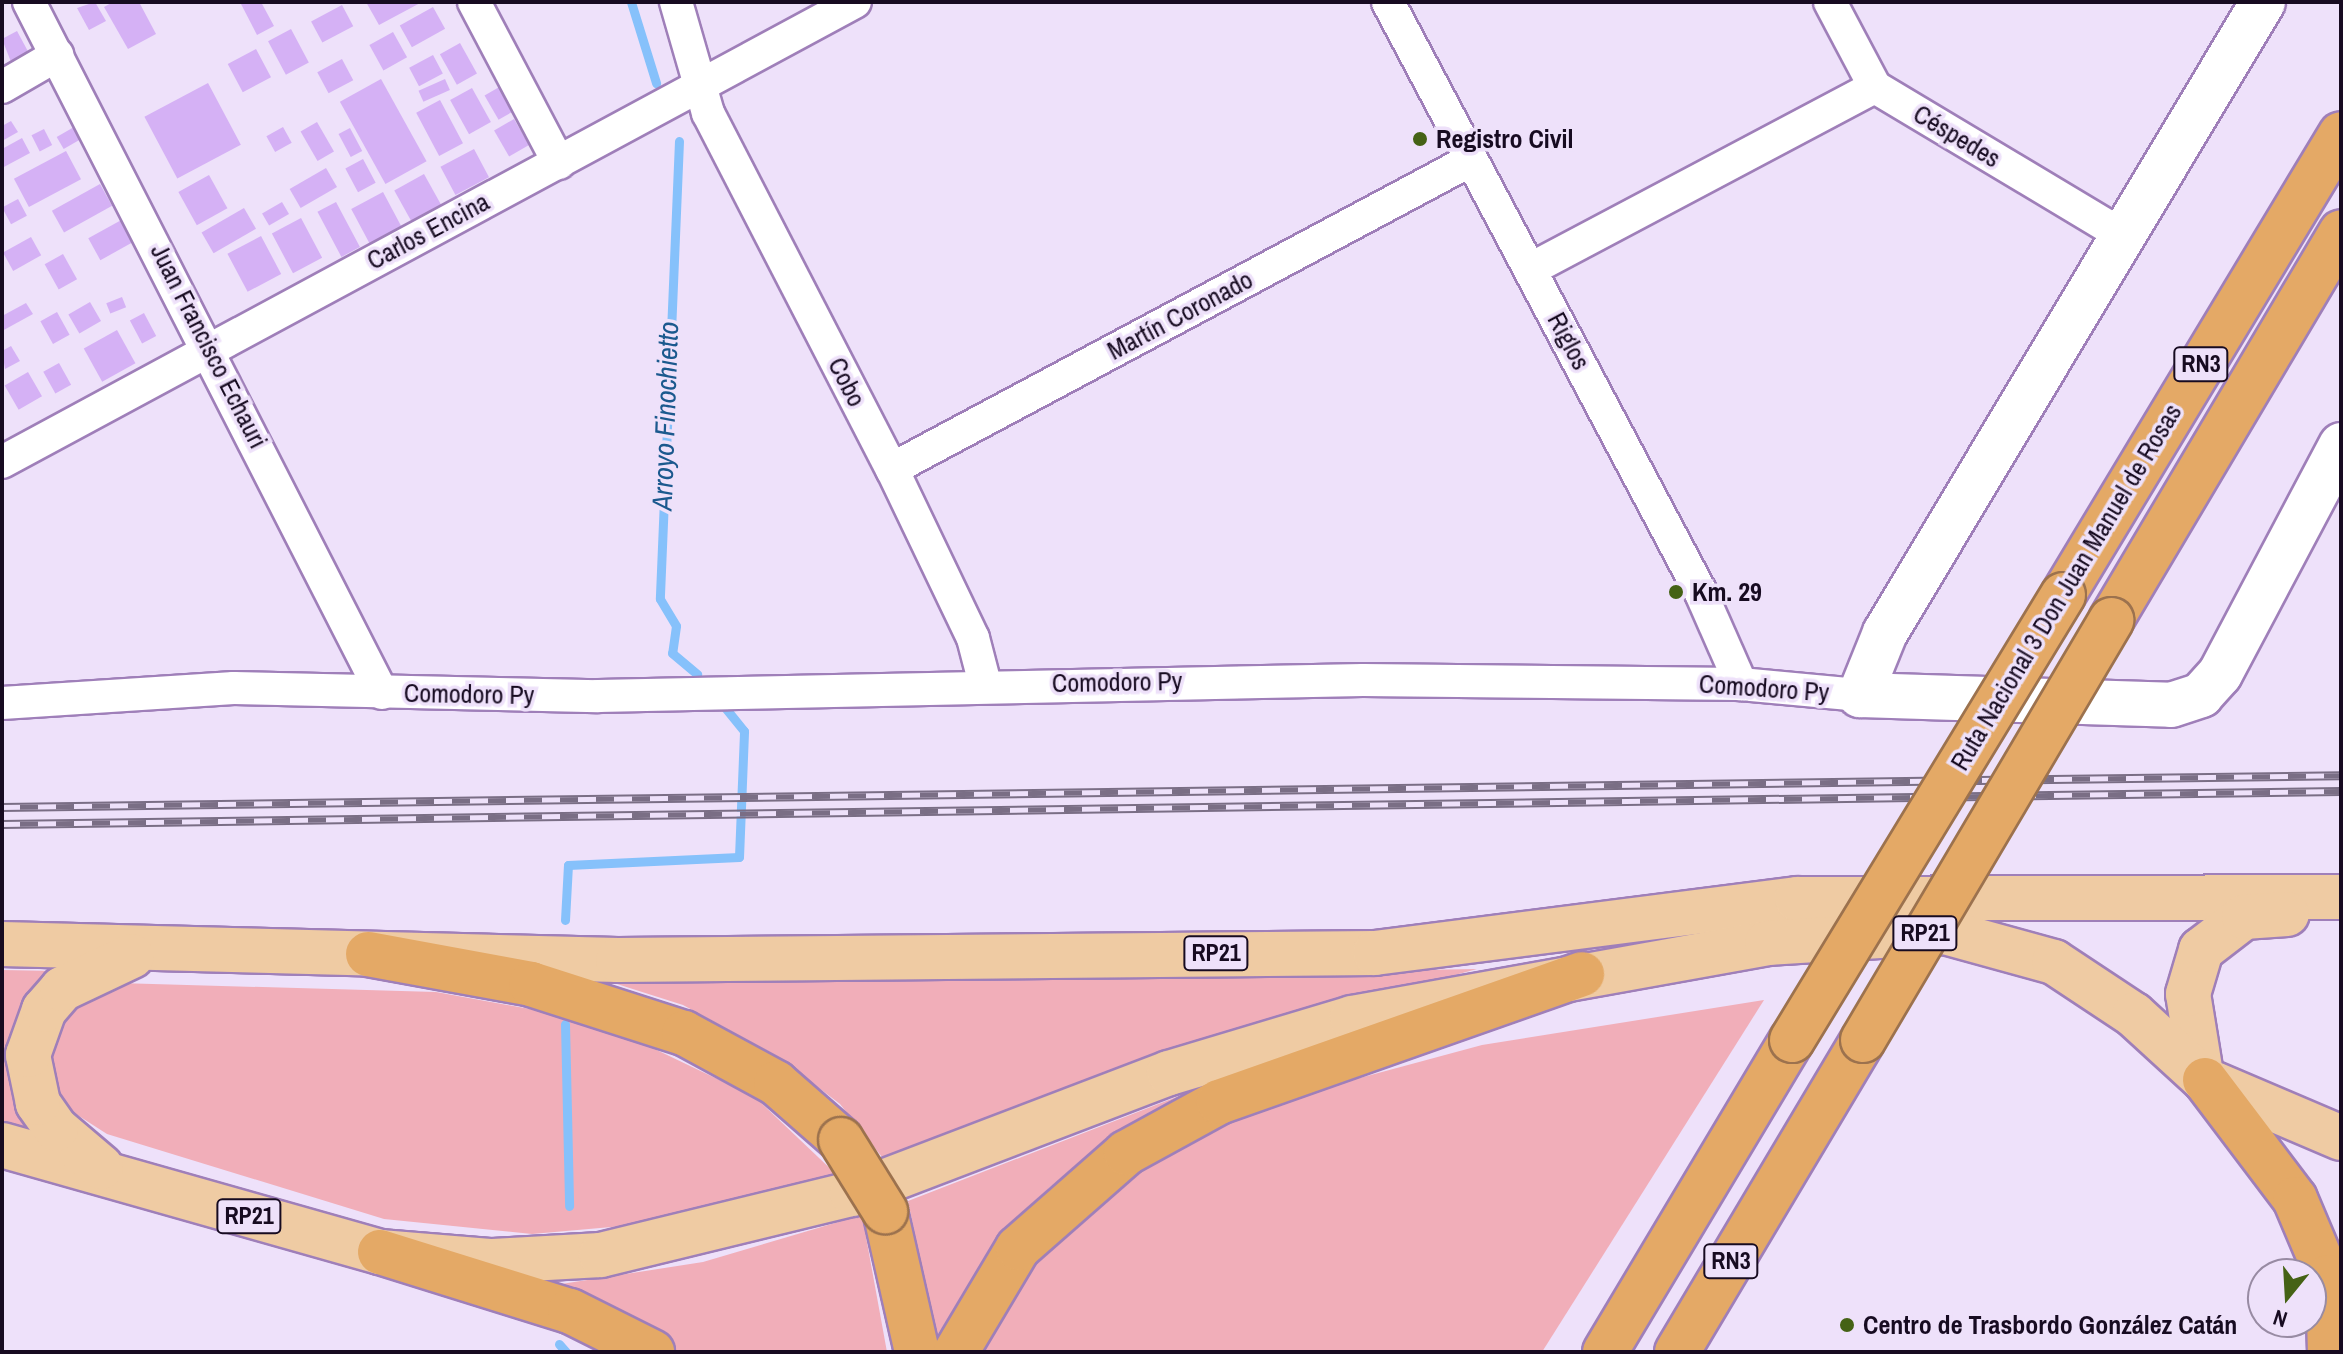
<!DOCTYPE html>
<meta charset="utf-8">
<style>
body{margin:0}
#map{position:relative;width:2343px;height:1354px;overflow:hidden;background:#eee1fa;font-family:"Archivo Narrow",sans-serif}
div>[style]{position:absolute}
.green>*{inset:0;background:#f1aeb9}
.stream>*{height:9px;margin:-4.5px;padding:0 4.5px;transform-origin:4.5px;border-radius:4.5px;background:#86c1fb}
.building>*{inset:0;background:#d5b1f5;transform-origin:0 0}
.roads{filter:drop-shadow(2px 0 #9f7fb9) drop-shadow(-2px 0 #9f7fb9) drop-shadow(0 2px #9f7fb9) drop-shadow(0 -2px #9f7fb9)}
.street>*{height:32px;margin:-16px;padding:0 16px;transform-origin:16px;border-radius:16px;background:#fff}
.secondary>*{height:44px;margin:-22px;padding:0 22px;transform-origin:22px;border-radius:22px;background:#fff}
.primary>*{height:44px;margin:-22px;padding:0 22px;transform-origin:22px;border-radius:22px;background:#efcba3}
.highway>*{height:44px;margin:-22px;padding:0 22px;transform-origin:22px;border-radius:22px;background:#e4a966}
.rail>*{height:9px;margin-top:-4.5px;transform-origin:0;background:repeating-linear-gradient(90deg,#eee1fa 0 18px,#7a6e85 0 36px);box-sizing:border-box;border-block:2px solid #7a6e85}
.bridges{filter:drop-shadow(2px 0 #9c724e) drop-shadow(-2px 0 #9c724e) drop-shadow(0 2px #9c724e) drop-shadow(0 -2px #9c724e)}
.highway-bridge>*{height:44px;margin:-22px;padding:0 22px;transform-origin:22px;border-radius:22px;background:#e4a966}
.dots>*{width:22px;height:22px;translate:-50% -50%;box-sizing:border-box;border:4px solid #eee1fa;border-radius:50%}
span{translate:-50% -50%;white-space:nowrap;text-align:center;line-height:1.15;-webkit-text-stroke:7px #eee1fa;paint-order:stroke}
.shield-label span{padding:2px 6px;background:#eee1fa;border:2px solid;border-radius:6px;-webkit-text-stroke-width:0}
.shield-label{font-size:24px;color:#170b21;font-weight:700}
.street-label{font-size:26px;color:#170b21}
.poi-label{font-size:26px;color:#170b21;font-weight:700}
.left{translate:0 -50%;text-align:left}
.water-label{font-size:28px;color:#1b598e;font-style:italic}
.frame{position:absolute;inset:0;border:4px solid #170b21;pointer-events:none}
.north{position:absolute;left:2247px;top:1258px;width:80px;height:80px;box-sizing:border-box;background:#eee1fa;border:2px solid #988ba3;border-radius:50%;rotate:198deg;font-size:22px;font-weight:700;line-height:32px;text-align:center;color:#170b21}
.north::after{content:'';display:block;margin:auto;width:28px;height:36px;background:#456215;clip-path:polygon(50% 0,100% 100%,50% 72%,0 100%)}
</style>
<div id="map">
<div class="green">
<div style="clip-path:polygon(1477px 969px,1149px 1059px,882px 1157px,840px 1104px,777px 1056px,683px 1005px,617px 984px)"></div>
<div style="clip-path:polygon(2px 970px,56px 971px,16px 1101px,28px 1128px,2px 1121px)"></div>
<div style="clip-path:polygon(118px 983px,436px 992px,596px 1021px,755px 1097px,838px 1176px,657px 1223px,532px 1234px,384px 1219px,107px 1134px,68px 1109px,54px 1091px,49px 1052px,55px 1031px,80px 999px)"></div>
<div style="clip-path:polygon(1764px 1000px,1542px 1352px,979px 1352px,1008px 1298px,1059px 1232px,1132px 1172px,1203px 1133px,1282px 1099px,1482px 1045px)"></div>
<div style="clip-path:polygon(1246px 1070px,1117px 1136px,1050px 1187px,1006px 1229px,936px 1337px,908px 1201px)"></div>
<div style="clip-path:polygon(862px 1215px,887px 1352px,677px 1352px,555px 1285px,703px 1262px)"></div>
</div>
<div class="stream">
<div style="left:631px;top:2px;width:85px;rotate:72.8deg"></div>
<div style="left:679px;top:141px;width:458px;rotate:92.4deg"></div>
<div style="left:660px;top:599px;width:31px;rotate:59deg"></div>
<div style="left:676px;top:626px;width:27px;rotate:98deg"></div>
<div style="left:672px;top:653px;width:33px;rotate:40deg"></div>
<div style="left:565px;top:920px;width:55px;rotate:-86.9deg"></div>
<div style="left:568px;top:865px;width:171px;rotate:-2.7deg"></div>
<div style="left:739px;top:857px;width:126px;rotate:-87.7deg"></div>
<div style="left:744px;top:731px;width:40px;rotate:-129deg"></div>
<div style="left:565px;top:1024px;width:182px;rotate:88.7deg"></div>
<div style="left:559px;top:1344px;width:11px;rotate:49deg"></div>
</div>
<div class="building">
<div style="clip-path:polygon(95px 2px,106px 21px,89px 30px,77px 8px)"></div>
<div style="clip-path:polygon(113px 2px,139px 2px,156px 34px,128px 49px,104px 7px)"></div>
<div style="clip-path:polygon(261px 2px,274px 26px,257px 35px,241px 4px)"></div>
<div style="clip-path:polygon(366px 2px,422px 2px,379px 25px)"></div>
<div style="left:342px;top:5px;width:24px;height:35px;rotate:62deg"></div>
<div style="left:433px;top:7px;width:25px;height:38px;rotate:61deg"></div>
<div style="left:291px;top:29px;width:38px;height:26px;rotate:62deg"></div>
<div style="clip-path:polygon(17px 31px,31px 57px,13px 67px,2px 39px)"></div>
<div style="left:393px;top:32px;width:29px;height:27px;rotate:61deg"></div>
<div style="left:460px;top:43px;width:35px;height:23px;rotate:61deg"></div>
<div style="left:256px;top:49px;width:32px;height:32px;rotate:62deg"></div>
<div style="left:433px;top:55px;width:21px;height:27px;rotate:62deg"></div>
<div style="left:342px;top:59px;width:24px;height:28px;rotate:62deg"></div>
<div style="left:381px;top:79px;width:94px;height:47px;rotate:61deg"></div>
<div style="left:445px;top:79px;width:12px;height:29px;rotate:66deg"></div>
<div style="left:208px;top:83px;width:70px;height:72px;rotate:62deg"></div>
<div style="left:501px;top:86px;width:28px;height:19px;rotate:60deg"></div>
<div style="left:472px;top:88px;width:39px;height:25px;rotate:61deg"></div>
<div style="left:440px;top:100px;width:49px;height:27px;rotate:62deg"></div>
<div style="left:514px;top:119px;width:30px;height:23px;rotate:60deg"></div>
<div style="clip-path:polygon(11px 121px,18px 132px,2px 141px,2px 126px)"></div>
<div style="left:317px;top:122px;width:34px;height:19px;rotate:60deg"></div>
<div style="left:74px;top:127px;width:14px;height:20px;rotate:60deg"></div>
<div style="left:283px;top:127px;width:18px;height:19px;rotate:61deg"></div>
<div style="left:350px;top:128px;width:26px;height:13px;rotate:62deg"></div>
<div style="left:44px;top:129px;width:18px;height:14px;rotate:63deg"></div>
<div style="clip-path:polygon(22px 138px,30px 153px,2px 168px,2px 149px)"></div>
<div style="left:474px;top:149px;width:32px;height:38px;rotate:62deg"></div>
<div style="left:66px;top:151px;width:32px;height:59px;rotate:62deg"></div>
<div style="left:363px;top:159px;width:27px;height:20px;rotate:62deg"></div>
<div style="left:326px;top:168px;width:22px;height:42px;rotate:60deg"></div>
<div style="left:424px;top:174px;width:39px;height:34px;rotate:61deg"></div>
<div style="left:209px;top:175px;width:38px;height:35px;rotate:61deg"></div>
<div style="left:100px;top:184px;width:25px;height:55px;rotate:61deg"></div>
<div style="left:383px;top:192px;width:44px;height:36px;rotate:62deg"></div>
<div style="left:18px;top:199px;width:19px;height:18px;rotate:62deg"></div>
<div style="left:282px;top:202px;width:14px;height:23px;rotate:60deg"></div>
<div style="left:336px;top:202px;width:51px;height:21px;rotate:62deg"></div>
<div style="left:244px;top:208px;width:24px;height:49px;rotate:60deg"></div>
<div style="left:125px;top:218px;width:25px;height:42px;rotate:61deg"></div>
<div style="left:301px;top:218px;width:45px;height:33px;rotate:62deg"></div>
<div style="left:261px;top:236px;width:43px;height:38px;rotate:62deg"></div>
<div style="left:31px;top:237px;width:21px;height:32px;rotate:61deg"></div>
<div style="left:63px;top:254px;width:29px;height:21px;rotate:61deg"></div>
<div style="left:122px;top:297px;width:11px;height:17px;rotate:68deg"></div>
<div style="left:90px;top:302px;width:22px;height:25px;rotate:60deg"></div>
<div style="clip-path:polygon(26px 303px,33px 314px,2px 331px,2px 316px)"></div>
<div style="left:57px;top:312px;width:26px;height:19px;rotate:61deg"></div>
<div style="left:144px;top:313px;width:26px;height:16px;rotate:62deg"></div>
<div style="left:117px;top:330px;width:38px;height:38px;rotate:61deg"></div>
<div style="clip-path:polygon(11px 346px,20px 361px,5px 369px,2px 351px)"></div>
<div style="left:59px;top:363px;width:25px;height:18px;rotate:61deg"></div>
<div style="left:28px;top:372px;width:28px;height:27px;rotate:60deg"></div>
</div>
<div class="roads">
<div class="street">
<div style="left:29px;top:2px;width:776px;rotate:62.94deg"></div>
<div style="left:474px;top:2px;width:182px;rotate:62.2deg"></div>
<div style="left:676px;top:2px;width:116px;rotate:73.9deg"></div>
<div style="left:708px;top:113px;width:401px;rotate:62.7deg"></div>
<div style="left:892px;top:469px;width:187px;rotate:64.4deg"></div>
<div style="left:973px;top:638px;width:48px;rotate:75.4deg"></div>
<div style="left:1388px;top:2px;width:667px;rotate:62.09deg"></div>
<div style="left:1700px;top:591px;width:102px;rotate:66.2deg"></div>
<div style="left:1830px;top:2px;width:96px;rotate:62.1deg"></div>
<div style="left:1875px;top:87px;width:288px;rotate:30.9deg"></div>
<div style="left:2px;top:87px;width:64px;rotate:-30.2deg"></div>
<div style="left:1531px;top:269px;width:389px;rotate:-27.9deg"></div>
<div style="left:2px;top:462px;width:969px;rotate:-28.34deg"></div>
<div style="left:892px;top:469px;width:654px;rotate:-28.09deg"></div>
<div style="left:2px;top:703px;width:232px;rotate:-3.7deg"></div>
<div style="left:234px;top:688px;width:364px;rotate:1.3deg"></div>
<div style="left:598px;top:696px;width:765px;rotate:-1.2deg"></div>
<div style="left:1363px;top:680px;width:378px;rotate:0.6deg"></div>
<div style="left:1741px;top:684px;width:120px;rotate:5.3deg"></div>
</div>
<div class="secondary">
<div style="left:2263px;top:2px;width:736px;rotate:120.92deg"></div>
<div style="left:1885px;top:633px;width:67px;rotate:112deg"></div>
<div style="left:1860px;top:695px;width:311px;rotate:1.8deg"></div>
<div style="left:2171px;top:705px;width:32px;rotate:-18deg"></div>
<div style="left:2201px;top:695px;width:28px;rotate:-48deg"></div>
<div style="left:2220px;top:674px;width:259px;rotate:-62.1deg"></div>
</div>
<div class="primary">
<div style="left:2px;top:944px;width:616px;rotate:1.49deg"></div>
<div style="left:618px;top:960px;width:757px;rotate:-0.53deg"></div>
<div style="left:1375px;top:953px;width:425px;rotate:-7.3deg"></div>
<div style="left:1797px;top:899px;width:544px;rotate:-0.21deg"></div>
<div style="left:2201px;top:1074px;width:81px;rotate:-99.2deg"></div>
<div style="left:2188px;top:994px;width:46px;rotate:-73.5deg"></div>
<div style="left:2201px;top:950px;width:54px;rotate:-37.5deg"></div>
<div style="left:2244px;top:917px;width:43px;rotate:-4deg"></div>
<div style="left:2px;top:1145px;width:393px;rotate:15.8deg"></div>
<div style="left:380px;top:1252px;width:113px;rotate:4.6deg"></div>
<div style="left:493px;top:1261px;width:108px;rotate:-3.2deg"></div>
<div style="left:601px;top:1255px;width:258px;rotate:-13.7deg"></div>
<div style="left:852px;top:1194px;width:339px;rotate:-20.9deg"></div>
<div style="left:1169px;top:1073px;width:191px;rotate:-16.7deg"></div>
<div style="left:1352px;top:1018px;width:422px;rotate:-10.2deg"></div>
<div style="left:1767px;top:943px;width:178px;rotate:-3.5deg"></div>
<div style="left:1945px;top:932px;width:113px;rotate:15.4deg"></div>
<div style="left:2054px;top:962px;width:96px;rotate:33.5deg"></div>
<div style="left:2134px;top:1015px;width:96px;rotate:42.5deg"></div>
<div style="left:2205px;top:1080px;width:148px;rotate:23.1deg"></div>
<div style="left:101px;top:1167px;width:59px;rotate:-139.8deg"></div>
<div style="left:56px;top:1129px;width:32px;rotate:-125deg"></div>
<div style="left:38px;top:1103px;width:49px;rotate:-101.8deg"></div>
<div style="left:28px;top:1055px;width:48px;rotate:-70.4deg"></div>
<div style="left:44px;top:1010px;width:28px;rotate:-49deg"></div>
<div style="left:62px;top:989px;width:77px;rotate:-25.2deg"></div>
</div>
<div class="highway">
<div style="left:2063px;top:595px;width:538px;rotate:-58.91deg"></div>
<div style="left:2111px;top:620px;width:451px;rotate:-59.3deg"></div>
<div style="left:368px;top:954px;width:166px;rotate:10.4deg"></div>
<div style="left:531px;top:984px;width:161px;rotate:17.8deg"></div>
<div style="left:684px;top:1033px;width:105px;rotate:28.5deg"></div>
<div style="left:776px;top:1083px;width:86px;rotate:41.2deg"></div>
<div style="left:2205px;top:1080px;width:149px;rotate:52.9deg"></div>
<div style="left:2295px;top:1199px;width:85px;rotate:67.1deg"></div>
<div style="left:2328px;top:1277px;width:75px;rotate:88.5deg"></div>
<div style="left:885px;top:1211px;width:145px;rotate:77.2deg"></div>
<div style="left:380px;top:1252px;width:199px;rotate:17.3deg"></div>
<div style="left:570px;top:1311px;width:92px;rotate:26.6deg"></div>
<div style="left:956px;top:1352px;width:121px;rotate:-59.2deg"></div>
<div style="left:1018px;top:1248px;width:144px;rotate:-41.3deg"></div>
<div style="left:1126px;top:1153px;width:106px;rotate:-28.7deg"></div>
<div style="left:1219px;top:1102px;width:385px;rotate:-19.4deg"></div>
<div style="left:1605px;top:1352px;width:364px;rotate:-59.1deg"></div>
<div style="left:1677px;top:1352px;width:363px;rotate:-59.2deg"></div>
</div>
</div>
<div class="rail">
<div style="left:2px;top:807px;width:2339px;rotate:-0.78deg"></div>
<div style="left:2px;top:824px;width:2339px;rotate:-0.81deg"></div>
</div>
<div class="bridges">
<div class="highway-bridge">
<div style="left:1792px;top:1040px;width:521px;rotate:-58.66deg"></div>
<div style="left:1863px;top:1040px;width:488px;rotate:-59.4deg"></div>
<div style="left:841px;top:1140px;width:84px;rotate:58.2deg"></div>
</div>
</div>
<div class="dots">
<div style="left:1420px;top:139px;background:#456215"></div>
<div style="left:1676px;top:592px;background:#456215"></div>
<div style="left:1847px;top:1325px;background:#456215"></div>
</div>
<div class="shield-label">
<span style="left:2201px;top:364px">RN3</span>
<span style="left:1925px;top:933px">RP21</span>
<span style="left:1216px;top:953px">RP21</span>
<span style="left:249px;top:1216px">RP21</span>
<span style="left:1731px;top:1261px">RN3</span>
</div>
<div class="street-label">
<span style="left:1957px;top:136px;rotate:31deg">Céspedes</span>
<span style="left:428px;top:231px;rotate:-28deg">Carlos Encina</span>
<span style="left:1180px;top:315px;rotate:-28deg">Martín Coronado</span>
<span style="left:1569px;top:341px;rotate:62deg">Riglos</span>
<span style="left:209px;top:346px;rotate:63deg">Juan Francisco Echauri</span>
<span style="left:847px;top:382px;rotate:63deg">Cobo</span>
<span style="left:2066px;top:587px;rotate:-59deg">Ruta Nacional 3 Don Juan Manuel de Rosas</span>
<span style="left:1117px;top:682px;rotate:-1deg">Comodoro Py</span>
<span style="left:1764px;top:688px;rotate:4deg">Comodoro Py</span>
<span style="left:469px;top:694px;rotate:1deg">Comodoro Py</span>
</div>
<div class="poi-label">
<span class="left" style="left:1436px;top:139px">Registro Civil</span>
<span class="left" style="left:1692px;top:592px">Km. 29</span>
<span class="left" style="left:1863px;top:1325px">Centro de Trasbordo González Catán</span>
</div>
<div class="water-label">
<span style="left:665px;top:416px;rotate:-88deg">Arroyo Finochietto</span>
</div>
<div class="frame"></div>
<div class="north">N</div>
</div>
